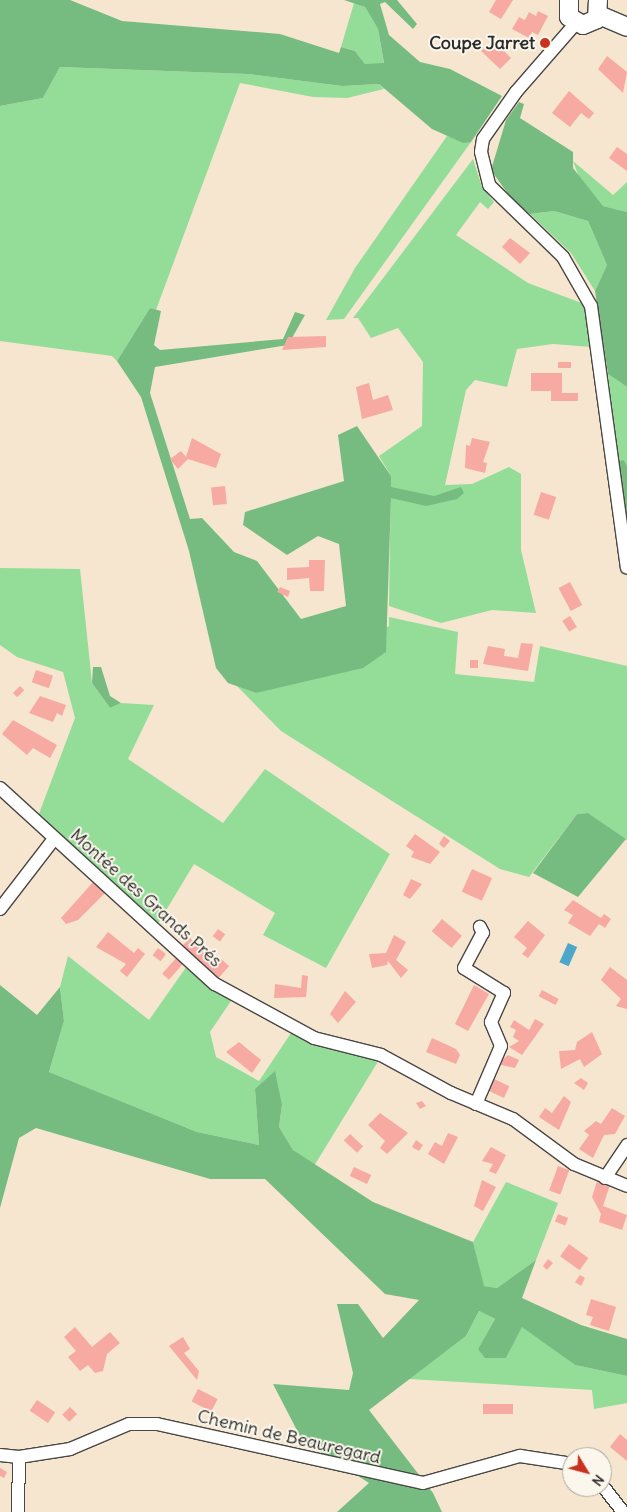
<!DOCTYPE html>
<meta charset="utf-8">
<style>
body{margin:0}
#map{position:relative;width:627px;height:1512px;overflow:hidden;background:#f6e6d0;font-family:Delius,sans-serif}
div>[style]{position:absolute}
.green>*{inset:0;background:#93dd98}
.forest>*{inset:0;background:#76bc80}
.water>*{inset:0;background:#4ca7ca;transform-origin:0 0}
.building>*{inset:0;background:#f6aaa1;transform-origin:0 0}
.roads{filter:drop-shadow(1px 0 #494744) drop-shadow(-1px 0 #494744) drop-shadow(0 1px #494744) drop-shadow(0 -1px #494744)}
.street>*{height:12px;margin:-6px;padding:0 6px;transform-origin:6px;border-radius:6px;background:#fff}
.secondary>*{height:18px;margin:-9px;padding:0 9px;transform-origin:9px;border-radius:9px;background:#fff}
.dots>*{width:14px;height:14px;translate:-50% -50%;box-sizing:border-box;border:2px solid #fbf7ec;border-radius:50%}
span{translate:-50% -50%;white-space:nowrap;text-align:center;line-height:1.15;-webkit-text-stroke:4px #fbf7ec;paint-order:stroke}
.poi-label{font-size:18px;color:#2b2b2b;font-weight:700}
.right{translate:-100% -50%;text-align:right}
.street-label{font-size:18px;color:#2b2b2b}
.north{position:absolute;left:562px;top:1447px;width:50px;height:50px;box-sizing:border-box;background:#fbf7ec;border:1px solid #a8a59f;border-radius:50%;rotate:127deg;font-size:14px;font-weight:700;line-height:20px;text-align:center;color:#2b2b2b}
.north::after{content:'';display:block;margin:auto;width:18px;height:22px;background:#c8321e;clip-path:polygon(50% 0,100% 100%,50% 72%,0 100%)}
</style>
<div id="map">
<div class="green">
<div style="clip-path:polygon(354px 3px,365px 7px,378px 29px,384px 64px,365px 64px,355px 51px,341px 47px)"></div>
<div style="clip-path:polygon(60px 67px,248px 74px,342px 86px,379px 84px,384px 89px,347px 98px,313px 97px,240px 83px,156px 310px,150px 308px,117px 361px,112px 356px,0 341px,0 106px,43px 98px)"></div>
<div style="clip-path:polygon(447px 136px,471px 142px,344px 319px,326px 320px,355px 268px)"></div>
<div style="clip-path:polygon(473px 159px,482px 187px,494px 202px,488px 209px,480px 202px,456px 235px,528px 283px,587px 305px,592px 347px,553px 344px,517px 349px,507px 387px,475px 380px,466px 390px,445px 485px,472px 484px,509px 467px,521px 474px,521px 550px,536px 613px,492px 610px,441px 623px,389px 606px,391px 476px,379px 456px,422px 426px,423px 362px,398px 328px,371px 338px,358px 318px,353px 318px)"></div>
<div style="clip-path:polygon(573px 161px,613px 195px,627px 182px,627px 212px,603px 206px,581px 182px)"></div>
<div style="clip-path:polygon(554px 211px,588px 221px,607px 265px,595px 291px,571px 253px,530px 214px)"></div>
<div style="clip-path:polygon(608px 374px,627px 387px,627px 466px,624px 460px,617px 461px)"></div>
<div style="clip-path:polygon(0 568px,80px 569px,92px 683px,110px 708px,121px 703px,154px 705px,128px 759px,223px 823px,265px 769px,390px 854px,326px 968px,263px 935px,275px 913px,194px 864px,156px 927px,37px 819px,75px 718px,63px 672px,17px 657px,0 645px)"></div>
<div style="clip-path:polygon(389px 617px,458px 632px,455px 674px,534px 682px,540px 646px,627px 666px,627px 840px,588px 813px,577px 814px,529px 877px,500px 869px,281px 731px,237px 686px,256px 693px,389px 626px)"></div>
<div style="clip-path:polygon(68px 956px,149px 1020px,187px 966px,233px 998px,210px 1032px,216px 1057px,259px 1081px,291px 1033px,379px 1060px,314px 1166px,293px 1150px,279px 1127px,282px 1105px,255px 1089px,259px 1145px,197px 1132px,49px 1072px,64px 1021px,60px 987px)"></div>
<div style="clip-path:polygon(506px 1182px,558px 1203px,536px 1260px,497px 1288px,483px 1286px,473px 1242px)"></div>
<div style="clip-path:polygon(479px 1311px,495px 1319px,478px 1349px,506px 1358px,522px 1326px,575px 1365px,627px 1376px,627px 1403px,594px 1409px,592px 1390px,409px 1379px,466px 1336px)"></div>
</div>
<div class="forest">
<div style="clip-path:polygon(0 0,70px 0,122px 21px,280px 34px,339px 53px,341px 47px,355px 51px,365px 64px,384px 63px,378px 29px,365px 7px,344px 0,397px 0,417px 24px,413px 29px,385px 2px,380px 4px,389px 35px,420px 62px,450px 69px,502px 96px,471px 142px,463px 143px,432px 129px,379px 84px,342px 86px,248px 74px,60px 67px,43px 98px,0 106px)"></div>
<div style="clip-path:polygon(519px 102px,524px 104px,520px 118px,573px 152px,573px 168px,603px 206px,627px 212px,627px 387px,608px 374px,595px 291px,607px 265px,588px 221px,554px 211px,530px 214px,513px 201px,491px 170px,506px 120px)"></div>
<div style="clip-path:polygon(150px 308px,161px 311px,154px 345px,160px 350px,283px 339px,295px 312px,305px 315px,288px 345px,155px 367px,150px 393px,190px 519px,202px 518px,234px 552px,257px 561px,301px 619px,346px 606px,339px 544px,318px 536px,287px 555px,243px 525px,245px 512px,344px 481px,338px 435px,357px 426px,391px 476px,391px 487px,434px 496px,461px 487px,464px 493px,457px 499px,426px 506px,391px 498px,386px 652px,363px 668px,256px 693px,228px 683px,216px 668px,189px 551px,141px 397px,117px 361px)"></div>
<div style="clip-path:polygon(624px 460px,627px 466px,627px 529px,617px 461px)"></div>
<div style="clip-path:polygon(93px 667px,101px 667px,110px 696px,121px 703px,110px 708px,92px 683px)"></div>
<div style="clip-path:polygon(588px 813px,626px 839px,578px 897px,533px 873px,577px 814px)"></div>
<div style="clip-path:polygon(0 985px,37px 1015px,60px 987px,64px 1021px,49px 1072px,197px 1132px,259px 1145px,255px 1089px,275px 1071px,282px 1105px,279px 1127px,293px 1150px,373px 1202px,473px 1242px,484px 1286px,497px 1288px,536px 1260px,522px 1298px,581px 1325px,627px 1339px,627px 1376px,575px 1365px,522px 1327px,506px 1358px,485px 1358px,478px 1349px,495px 1319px,479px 1311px,466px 1336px,369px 1410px,433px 1493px,442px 1512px,337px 1512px,369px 1483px,302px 1440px,273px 1384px,349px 1390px,353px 1373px,337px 1304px,358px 1304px,383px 1338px,419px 1300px,385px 1294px,265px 1179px,210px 1179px,36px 1128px,19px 1138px,0 1208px)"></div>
</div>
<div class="water">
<div style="left:568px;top:943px;width:10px;height:21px;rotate:24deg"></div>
</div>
<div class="building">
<div style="clip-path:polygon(496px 0,513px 0,501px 19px,489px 12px)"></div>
<div style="clip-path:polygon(538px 11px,548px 16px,538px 35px,532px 32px,529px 38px,512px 29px,519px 17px,525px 20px,529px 12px,536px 16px)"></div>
<div style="clip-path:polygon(488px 45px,493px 49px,498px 45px,511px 58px,500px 69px,481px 51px)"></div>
<div style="clip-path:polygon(607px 56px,627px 72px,623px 93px,598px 69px)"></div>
<div style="clip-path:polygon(569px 91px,594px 113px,589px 119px,581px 113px,570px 127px,552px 113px)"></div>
<div style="clip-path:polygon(617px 147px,627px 154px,627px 171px,609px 158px)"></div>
<div style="clip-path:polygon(510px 238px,530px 253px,520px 264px,502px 247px)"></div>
<div style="clip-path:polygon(326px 336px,326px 347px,282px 350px,288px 337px)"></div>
<div style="left:558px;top:362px;width:13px;height:6px"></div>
<div style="clip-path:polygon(531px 373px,562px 373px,562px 393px,578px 393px,578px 401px,551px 401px,551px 391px,531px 391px)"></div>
<div style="clip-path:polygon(369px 383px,373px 400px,388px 395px,393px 410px,362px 419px,356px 387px)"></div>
<div style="clip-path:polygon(192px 438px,221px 454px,216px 468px,188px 459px,178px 469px,170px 459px,181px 451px,186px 457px)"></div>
<div style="clip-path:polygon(472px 438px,490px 442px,483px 462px,487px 463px,485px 473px,465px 468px,466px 445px,470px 446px)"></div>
<div style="left:225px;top:486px;width:18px;height:14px;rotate:84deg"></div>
<div style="left:541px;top:492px;width:16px;height:24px;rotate:18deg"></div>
<div style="clip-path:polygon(309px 560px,325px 560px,324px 591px,310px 591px,309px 578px,287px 580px,287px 568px,309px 567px)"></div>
<div style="left:570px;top:582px;width:26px;height:13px;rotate:62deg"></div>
<div style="clip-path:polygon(280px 587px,290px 591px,288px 597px,277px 592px)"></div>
<div style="left:570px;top:616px;width:13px;height:9px;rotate:58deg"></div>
<div style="clip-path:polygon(521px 643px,533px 644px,528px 671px,483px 664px,488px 646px,505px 649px,504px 656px,518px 658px)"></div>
<div style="left:470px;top:660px;width:8px;height:8px"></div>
<div style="left:36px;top:670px;width:18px;height:13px;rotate:19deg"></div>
<div style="left:20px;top:686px;width:6px;height:10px;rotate:45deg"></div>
<div style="clip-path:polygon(40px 696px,66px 705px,62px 716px,57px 713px,53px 722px,29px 713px)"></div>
<div style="clip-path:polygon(13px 720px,57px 745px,50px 758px,33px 748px,27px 755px,2px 734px)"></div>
<div style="clip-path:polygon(415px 834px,440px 852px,430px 864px,411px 857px,414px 852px,406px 846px)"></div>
<div style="clip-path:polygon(444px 836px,450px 841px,444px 848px,439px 844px)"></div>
<div style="left:472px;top:869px;width:22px;height:25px;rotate:24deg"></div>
<div style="clip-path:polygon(411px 879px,422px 884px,410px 899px,403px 895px)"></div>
<div style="clip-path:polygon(95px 880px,107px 891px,78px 920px,66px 924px,61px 918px)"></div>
<div style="clip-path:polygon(573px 900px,601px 918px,604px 914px,611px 919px,605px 928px,599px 924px,590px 936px,568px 923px,573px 915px,564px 910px)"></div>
<div style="left:442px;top:919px;width:26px;height:16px;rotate:40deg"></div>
<div style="clip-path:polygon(528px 921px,545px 935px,528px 958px,522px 954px,527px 948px,514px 937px)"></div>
<div style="left:218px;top:929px;width:9px;height:9px;rotate:36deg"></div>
<div style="clip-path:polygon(108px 932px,134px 953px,138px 948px,145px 954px,127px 977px,120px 971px,126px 964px,96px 947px)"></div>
<div style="clip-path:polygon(394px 935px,406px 942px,396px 960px,408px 970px,401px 978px,388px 961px,387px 965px,372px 968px,369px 954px,386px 953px)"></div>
<div style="clip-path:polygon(190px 938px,217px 964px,221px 959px,229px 966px,217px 980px,180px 948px)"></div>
<div style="left:158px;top:948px;width:10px;height:9px;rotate:37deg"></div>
<div style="left:176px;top:958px;width:9px;height:21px;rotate:41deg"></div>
<div style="clip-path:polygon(610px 967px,627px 980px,627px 1009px,616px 1006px,621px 999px,601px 980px)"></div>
<div style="clip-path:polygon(302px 975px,308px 976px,306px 997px,274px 998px,275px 984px,301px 988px)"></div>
<div style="clip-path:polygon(474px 985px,489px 994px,468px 1031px,455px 1024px)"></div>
<div style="left:542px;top:990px;width:19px;height:7px;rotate:28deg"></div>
<div style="clip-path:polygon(345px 991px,356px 1002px,338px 1023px,330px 1014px)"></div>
<div style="clip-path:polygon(535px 1019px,544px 1024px,522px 1055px,509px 1047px,519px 1041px,513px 1037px,516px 1030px,510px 1027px,514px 1020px,529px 1030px)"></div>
<div style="clip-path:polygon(592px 1032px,602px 1054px,584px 1067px,580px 1059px,561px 1069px,559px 1051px,575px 1050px,577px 1042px)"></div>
<div style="clip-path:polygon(432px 1038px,456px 1049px,460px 1055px,456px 1064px,426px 1052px)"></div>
<div style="clip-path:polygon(239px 1042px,261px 1060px,252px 1073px,226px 1052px)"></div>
<div style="clip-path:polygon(508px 1055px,519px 1060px,515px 1068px,497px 1064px)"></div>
<div style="clip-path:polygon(581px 1078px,588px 1083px,584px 1090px,574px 1083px)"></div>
<div style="left:494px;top:1079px;width:17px;height:13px;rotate:25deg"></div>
<div style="clip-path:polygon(564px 1096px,571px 1102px,559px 1130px,539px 1117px,545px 1108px,552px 1113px)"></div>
<div style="clip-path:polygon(422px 1101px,426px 1106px,420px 1109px,416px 1103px)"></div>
<div style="clip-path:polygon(612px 1108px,625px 1116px,615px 1134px,604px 1135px,593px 1158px,579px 1149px,589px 1135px,584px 1131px,596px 1121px,601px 1124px)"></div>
<div style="clip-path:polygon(380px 1113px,408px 1133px,387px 1154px,380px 1148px,385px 1141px,368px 1125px)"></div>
<div style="clip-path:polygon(448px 1133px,458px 1137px,444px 1164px,428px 1154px,435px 1142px,442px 1146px)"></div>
<div style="left:350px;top:1134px;width:18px;height:9px;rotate:43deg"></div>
<div style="clip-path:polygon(416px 1140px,423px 1145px,419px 1151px,412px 1147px)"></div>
<div style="clip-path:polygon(491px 1147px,506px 1155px,496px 1174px,489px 1171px,493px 1164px,482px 1161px)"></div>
<div style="left:558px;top:1166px;width:12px;height:26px;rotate:20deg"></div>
<div style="left:354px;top:1167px;width:19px;height:10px;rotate:25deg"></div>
<div style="clip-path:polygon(482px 1180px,496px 1187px,483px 1211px,474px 1206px)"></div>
<div style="clip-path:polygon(597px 1181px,610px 1185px,603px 1206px,627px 1215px,622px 1230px,599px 1222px,601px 1214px,592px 1197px)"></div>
<div style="left:558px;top:1214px;width:11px;height:8px;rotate:22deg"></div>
<div style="left:569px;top:1244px;width:24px;height:15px;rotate:36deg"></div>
<div style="clip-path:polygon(548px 1259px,553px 1263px,547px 1270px,543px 1266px)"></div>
<div style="clip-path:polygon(580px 1275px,585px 1278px,581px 1286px,575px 1282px)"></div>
<div style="clip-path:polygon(591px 1299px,616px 1307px,609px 1331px,590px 1325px,593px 1317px,586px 1315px)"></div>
<div style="clip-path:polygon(75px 1327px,92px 1347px,110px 1332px,120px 1343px,107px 1354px,103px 1371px,95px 1373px,88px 1365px,80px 1371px,68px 1357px,76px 1351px,64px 1337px)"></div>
<div style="clip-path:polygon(183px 1337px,190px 1349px,184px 1353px,199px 1371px,197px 1380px,169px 1346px)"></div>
<div style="left:198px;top:1389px;width:22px;height:14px;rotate:27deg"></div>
<div style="left:37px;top:1400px;width:22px;height:13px;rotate:34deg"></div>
<div style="left:513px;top:1404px;width:10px;height:30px;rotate:90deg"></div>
<div style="left:70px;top:1407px;width:10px;height:11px;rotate:45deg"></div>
<div style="clip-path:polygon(620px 1434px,627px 1440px,627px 1461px,610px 1447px)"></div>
<div style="clip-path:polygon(0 1468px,7px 1472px,4px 1478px,0 1476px)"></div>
</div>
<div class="roads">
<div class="street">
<div style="left:576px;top:23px;width:91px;rotate:131deg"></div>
<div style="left:516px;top:92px;width:57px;rotate:125.1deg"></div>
<div style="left:483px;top:139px;width:13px;rotate:99deg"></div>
<div style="left:481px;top:152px;width:34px;rotate:76deg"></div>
<div style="left:489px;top:185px;width:103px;rotate:44.2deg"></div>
<div style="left:563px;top:257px;width:56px;rotate:60.3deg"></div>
<div style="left:591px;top:306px;width:264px;rotate:82.2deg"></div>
<div style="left:0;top:788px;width:291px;rotate:42.4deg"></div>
<div style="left:215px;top:984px;width:113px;rotate:28.6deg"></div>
<div style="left:314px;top:1038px;width:69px;rotate:14.2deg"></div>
<div style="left:381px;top:1055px;width:80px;rotate:28.5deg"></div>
<div style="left:451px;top:1093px;width:67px;rotate:22.8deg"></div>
<div style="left:513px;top:1119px;width:76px;rotate:36.4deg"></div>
<div style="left:574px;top:1164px;width:57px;rotate:22.5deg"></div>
<div style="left:0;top:909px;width:88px;rotate:-52.4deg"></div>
<div style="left:476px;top:1104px;width:63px;rotate:-66.7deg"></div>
<div style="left:501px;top:1046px;width:26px;rotate:-113deg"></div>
<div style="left:491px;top:1022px;width:32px;rotate:-66deg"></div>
<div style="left:504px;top:993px;width:47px;rotate:-148deg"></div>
<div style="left:464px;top:968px;width:40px;rotate:-62deg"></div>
<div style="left:483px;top:933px;width:7px;rotate:-117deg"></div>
<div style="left:605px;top:1178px;width:40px;rotate:-56deg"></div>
<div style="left:0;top:1455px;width:19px;rotate:6deg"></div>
<div style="left:19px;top:1457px;width:52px;rotate:-8.9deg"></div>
<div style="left:70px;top:1449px;width:64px;rotate:-23deg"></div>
<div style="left:129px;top:1424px;width:28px"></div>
<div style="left:157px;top:1424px;width:272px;rotate:12.5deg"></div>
<div style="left:423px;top:1483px;width:101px;rotate:-15.6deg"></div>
<div style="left:520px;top:1456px;width:53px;rotate:8.7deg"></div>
<div style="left:602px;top:1485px;width:34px;rotate:52deg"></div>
<div style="left:18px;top:1512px;width:55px;rotate:-89deg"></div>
</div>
<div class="secondary">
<div style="left:569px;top:0;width:17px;rotate:90deg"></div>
<div style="left:569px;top:17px;width:16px;rotate:30deg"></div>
<div style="left:583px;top:25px;width:15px;rotate:-23deg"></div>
<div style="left:597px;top:19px;width:19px;rotate:-87deg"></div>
<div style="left:599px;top:15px;width:30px;rotate:23deg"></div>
</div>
</div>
<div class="dots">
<div style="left:545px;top:43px;background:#c8321e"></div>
</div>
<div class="poi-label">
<span class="right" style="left:535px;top:43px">Coupe Jarret</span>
</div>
<div class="street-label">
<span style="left:146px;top:898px;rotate:42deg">Montée des Grands Prés</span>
<span style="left:289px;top:1437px;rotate:13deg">Chemin de Beauregard</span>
</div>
<div class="north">N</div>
</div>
